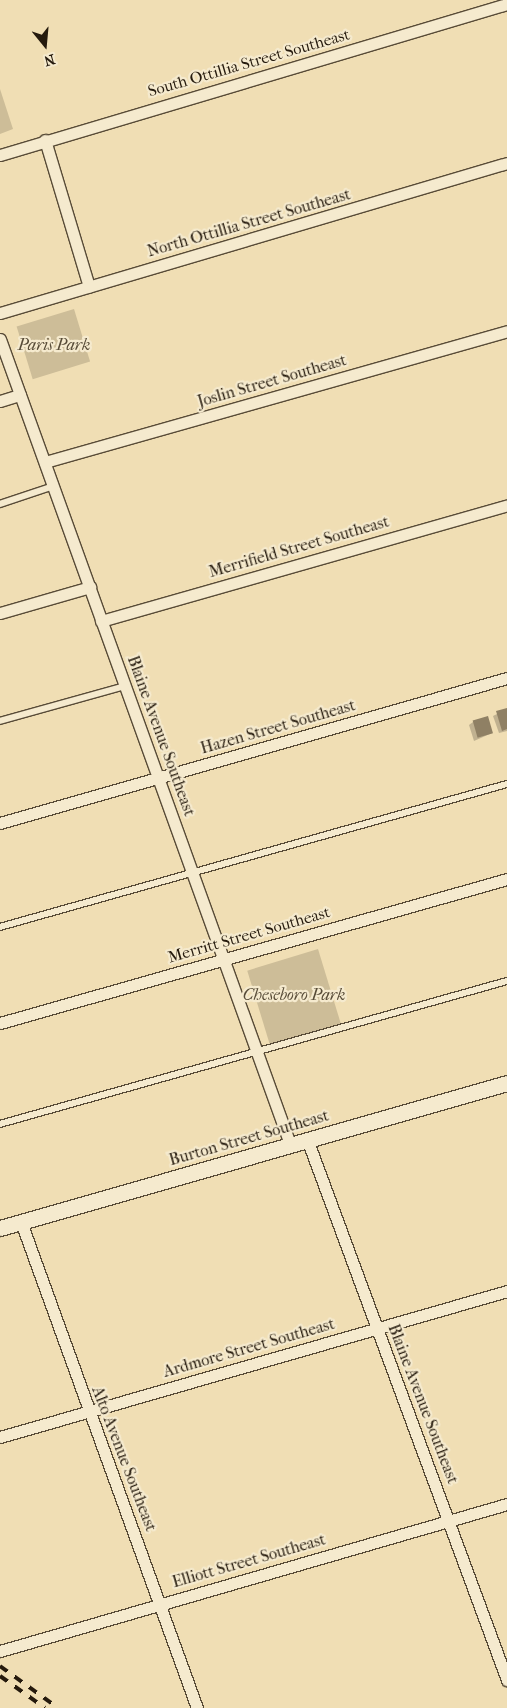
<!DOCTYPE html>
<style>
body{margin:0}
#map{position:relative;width:507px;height:1708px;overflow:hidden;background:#f0deb4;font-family:"IM FELL French Canon",serif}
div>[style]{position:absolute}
.green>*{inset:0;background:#cdbd98;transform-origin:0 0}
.shadow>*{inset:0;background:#0003}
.building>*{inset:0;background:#8f8064;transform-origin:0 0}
.roads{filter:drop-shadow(1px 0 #584b37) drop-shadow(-1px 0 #584b37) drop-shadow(0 1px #584b37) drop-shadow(0 -1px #584b37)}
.service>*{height:5.5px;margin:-2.75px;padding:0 2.75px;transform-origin:2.75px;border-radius:2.75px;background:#f5eace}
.minor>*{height:11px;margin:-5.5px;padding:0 5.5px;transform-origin:5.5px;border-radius:5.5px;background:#f5eace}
.secondary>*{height:15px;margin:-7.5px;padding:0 7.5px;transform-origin:7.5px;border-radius:7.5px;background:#f5eace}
.rail>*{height:4px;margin-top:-2px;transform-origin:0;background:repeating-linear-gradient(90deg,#251a0d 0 9px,transparent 0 18px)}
span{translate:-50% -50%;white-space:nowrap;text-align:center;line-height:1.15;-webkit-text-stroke:4.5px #f5eace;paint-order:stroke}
.street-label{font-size:16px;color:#251a0d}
.park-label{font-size:16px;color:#574b37;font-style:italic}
.north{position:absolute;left:20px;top:20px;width:50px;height:50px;-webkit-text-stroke:4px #f5eace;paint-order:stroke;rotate:163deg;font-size:14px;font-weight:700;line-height:20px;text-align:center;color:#251a0d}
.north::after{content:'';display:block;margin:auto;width:18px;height:22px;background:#251a0d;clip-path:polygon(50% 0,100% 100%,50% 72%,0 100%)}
</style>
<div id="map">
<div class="green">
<div style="clip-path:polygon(0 89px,13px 129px,0 134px)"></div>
<div style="left:74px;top:309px;width:55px;height:60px;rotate:73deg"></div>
<div style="left:318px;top:949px;width:79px;height:74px;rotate:73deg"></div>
</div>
<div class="shadow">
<div style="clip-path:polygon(507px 709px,507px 731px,499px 733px,493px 716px)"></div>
<div style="clip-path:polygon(473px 722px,492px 733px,474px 741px,469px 725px)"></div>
</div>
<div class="building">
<div style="clip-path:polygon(507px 708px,507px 729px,502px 731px,496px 711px)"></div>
<div style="left:488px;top:716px;width:18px;height:16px;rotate:74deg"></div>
</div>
<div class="roads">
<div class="service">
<div style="left:0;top:504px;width:57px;rotate:-18.4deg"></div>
<div style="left:0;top:721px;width:130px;rotate:-15.6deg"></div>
<div style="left:0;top:927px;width:527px;rotate:-15.75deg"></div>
<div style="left:0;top:1124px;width:527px;rotate:-15.75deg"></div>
</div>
<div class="minor">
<div style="left:45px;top:140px;width:153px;rotate:73.3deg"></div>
<div style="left:0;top:155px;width:529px;rotate:-16.59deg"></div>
<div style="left:0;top:313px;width:529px;rotate:-16.48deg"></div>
<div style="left:0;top:339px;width:856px;rotate:70.19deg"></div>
<div style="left:0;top:401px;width:21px;rotate:-17deg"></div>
<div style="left:45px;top:462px;width:480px;rotate:-15.8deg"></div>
<div style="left:0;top:613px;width:94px;rotate:-16.1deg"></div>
<div style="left:101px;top:621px;width:422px;rotate:-15.9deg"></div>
<div style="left:0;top:823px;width:527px;rotate:-15.96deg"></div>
<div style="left:0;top:1023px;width:527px;rotate:-15.86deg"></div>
<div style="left:307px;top:1139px;width:577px;rotate:69.71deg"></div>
<div style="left:21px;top:1222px;width:517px;rotate:70.09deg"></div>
<div style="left:0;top:1437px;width:528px;rotate:-16.06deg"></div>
<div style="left:0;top:1651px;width:528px;rotate:-16.17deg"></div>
</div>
<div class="secondary">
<div style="left:0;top:1228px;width:527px;rotate:-15.96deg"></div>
</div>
</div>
<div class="rail">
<div style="left:0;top:1666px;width:72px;rotate:35.9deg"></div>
<div style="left:0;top:1676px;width:55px;rotate:35.4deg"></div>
</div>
<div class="street-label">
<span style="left:249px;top:63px;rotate:-16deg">South Ottillia Street Southeast</span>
<span style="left:249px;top:223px;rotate:-16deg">North Ottillia Street Southeast</span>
<span style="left:272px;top:381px;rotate:-16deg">Joslin Street Southeast</span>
<span style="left:299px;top:547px;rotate:-16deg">Merrifield Street Southeast</span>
<span style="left:278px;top:727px;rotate:-16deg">Hazen Street Southeast</span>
<span style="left:161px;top:736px;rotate:70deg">Blaine Avenue Southeast</span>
<span style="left:249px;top:935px;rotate:-16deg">Merritt Street Southeast</span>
<span style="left:249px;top:1138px;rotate:-16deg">Burton Street Southeast</span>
<span style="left:249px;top:1348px;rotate:-16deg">Ardmore Street Southeast</span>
<span style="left:423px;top:1404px;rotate:69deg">Blaine Avenue Southeast</span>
<span style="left:124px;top:1459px;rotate:69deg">Alto Avenue Southeast</span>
<span style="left:249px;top:1561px;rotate:-16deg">Elliott Street Southeast</span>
</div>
<div class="park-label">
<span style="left:54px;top:345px">Paris Park</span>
<span style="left:294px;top:995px">Cheseboro Park</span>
</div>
<div class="north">N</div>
</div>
